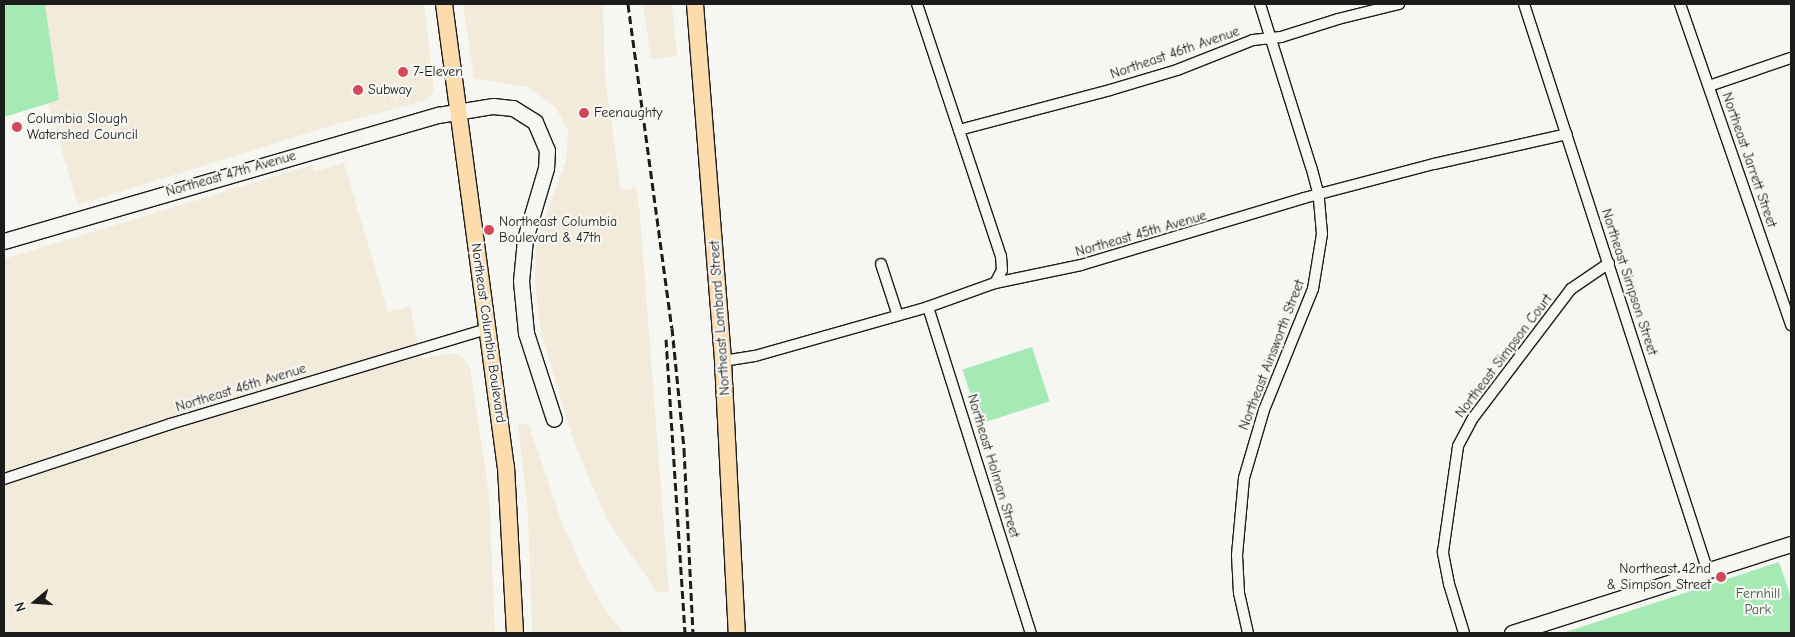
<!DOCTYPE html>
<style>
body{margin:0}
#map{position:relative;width:1795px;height:637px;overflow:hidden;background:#f6f6f2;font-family:"Comic Neue",sans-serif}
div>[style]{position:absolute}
.built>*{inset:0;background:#f3ebda}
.green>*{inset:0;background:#a5e9b4;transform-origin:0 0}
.roads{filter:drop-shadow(1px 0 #1c1c1c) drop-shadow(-1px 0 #1c1c1c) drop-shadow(0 1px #1c1c1c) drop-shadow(0 -1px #1c1c1c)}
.street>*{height:10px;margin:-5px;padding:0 5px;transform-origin:5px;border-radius:5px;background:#f6f6f2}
.secondary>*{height:15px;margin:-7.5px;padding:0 7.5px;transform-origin:7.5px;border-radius:7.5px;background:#f6f6f2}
.primary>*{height:16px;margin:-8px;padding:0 8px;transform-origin:8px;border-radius:8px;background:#fcdcac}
.rail>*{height:3px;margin-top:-1.5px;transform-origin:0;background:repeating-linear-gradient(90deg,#1c1c1c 0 8px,transparent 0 12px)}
.dots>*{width:14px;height:14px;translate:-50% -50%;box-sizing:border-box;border:2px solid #f6f6f2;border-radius:50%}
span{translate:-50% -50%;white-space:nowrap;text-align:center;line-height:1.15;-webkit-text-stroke:4.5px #f6f6f2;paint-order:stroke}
.street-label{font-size:14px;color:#1c1c1c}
.poi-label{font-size:14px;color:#1c1c1c}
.left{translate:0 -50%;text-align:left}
.right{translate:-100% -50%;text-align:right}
.park-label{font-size:14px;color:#455a4a}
.frame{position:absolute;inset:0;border:5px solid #1c1c1c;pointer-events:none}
.north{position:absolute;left:10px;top:577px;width:50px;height:50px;-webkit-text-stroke:4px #f6f6f2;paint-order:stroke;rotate:252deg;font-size:14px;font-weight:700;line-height:20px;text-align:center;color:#1c1c1c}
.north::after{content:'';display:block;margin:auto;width:18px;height:22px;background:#1c1c1c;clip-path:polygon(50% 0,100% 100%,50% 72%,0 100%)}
</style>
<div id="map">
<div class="built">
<div style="clip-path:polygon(45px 4px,424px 4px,434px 92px,425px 101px,333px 125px,78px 205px,48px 103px,59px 100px)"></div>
<div style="clip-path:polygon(463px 4px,603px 4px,605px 77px,621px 191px,636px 187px,640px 215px,669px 592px,657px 592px,607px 520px,574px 442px,541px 333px,535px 284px,536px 243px,566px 160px,568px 130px,555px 107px,528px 87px,474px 78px)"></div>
<div style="clip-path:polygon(643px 4px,672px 4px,677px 56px,651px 59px)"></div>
<div style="clip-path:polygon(344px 163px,388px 312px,410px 306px,421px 359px,452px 353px,461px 356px,470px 368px,489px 494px,495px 633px,4px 633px,4px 259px,312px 165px,314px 172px)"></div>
<div style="clip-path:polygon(528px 423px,561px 520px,581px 566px,604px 609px,624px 633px,532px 633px,528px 512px,518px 425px)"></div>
</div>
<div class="green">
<div style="clip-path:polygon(4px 4px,45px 4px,59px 100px,4px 117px)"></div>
<div style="left:1032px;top:347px;width:57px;height:73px;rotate:72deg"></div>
<div style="clip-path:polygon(1779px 562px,1791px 598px,1791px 633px,1563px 633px)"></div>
</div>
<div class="roads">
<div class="street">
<div style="left:917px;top:4px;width:266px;rotate:71.6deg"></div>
<div style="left:1001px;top:256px;width:14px;rotate:86deg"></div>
<div style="left:1002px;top:270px;width:15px;rotate:118deg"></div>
<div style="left:1524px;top:4px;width:594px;rotate:72.05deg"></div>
<div style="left:1680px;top:4px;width:340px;rotate:70.9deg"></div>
<div style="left:1709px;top:86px;width:87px;rotate:-18.9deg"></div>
<div style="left:959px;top:130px;width:156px;rotate:-14.8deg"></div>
<div style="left:1110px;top:90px;width:70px;rotate:-16.6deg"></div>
<div style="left:1177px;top:70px;width:82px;rotate:-21.5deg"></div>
<div style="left:1253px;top:40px;width:28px;rotate:-6deg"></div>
<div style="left:1281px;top:37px;width:60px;rotate:-17.5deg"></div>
<div style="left:1338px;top:19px;width:63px;rotate:-13.8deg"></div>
<div style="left:881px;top:264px;width:52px;rotate:71.9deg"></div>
<div style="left:928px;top:307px;width:342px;rotate:72.5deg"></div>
<div style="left:723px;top:361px;width:32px;rotate:-9deg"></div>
<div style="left:755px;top:356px;width:180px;rotate:-15.8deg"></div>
<div style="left:928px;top:307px;width:71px;rotate:-19.7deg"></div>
<div style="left:995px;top:283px;width:88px;rotate:-11.8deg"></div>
<div style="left:1081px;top:265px;width:233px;rotate:-16.7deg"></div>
<div style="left:1304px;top:198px;width:134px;rotate:-14.7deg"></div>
<div style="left:1434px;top:164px;width:136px;rotate:-12.7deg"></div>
<div style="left:4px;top:479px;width:175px;rotate:-18.3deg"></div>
<div style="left:170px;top:424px;width:331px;rotate:-16.7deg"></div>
<div style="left:1248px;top:633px;width:41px;rotate:-102.7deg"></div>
<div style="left:1239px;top:593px;width:38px;rotate:-93deg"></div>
<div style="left:1237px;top:555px;width:77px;rotate:-84.8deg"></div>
<div style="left:1244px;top:478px;width:71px;rotate:-73.6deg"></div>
<div style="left:1264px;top:410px;width:131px;rotate:-68deg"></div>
<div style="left:1313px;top:289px;width:56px;rotate:-80.7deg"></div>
<div style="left:1322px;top:234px;width:38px;rotate:-95deg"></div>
<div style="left:1319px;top:196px;width:30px;rotate:-105deg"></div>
<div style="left:1311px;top:167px;width:171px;rotate:-107.4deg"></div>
<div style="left:1464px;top:633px;width:51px;rotate:-107deg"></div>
<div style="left:1449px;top:584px;width:33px;rotate:-101deg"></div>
<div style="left:1443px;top:552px;width:107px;rotate:-81.9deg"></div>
<div style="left:1458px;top:446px;width:32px;rotate:-62deg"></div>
<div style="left:1473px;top:418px;width:162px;rotate:-52.8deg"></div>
<div style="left:1571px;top:289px;width:46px;rotate:-34.4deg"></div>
</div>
<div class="secondary">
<div style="left:4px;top:241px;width:452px;rotate:-16.2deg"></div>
<div style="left:438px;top:115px;width:56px;rotate:-9.3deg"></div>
<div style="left:493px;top:106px;width:20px;rotate:6deg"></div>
<div style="left:513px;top:108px;width:26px;rotate:32deg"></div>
<div style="left:535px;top:122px;width:30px;rotate:67deg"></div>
<div style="left:547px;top:150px;width:18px;rotate:93deg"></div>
<div style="left:546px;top:168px;width:74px;rotate:106.5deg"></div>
<div style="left:525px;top:239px;width:42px;rotate:95.4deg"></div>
<div style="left:521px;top:281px;width:52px;rotate:84.5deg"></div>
<div style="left:526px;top:333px;width:90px;rotate:72deg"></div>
<div style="left:1512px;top:633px;width:293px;rotate:-17.7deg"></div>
</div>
<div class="primary">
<div style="left:444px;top:4px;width:467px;rotate:82.4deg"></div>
<div style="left:506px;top:467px;width:166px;rotate:86.9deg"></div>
<div style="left:695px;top:4px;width:358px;rotate:85.5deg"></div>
<div style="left:723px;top:361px;width:272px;rotate:87.1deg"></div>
</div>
</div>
<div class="rail">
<div style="left:628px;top:4px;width:327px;rotate:82.3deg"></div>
<div style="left:672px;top:328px;width:122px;rotate:84.3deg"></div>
<div style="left:684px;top:449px;width:184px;rotate:87.2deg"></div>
<div style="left:666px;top:339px;width:295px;rotate:86.3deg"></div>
</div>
<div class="dots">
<div style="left:403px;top:72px;background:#d1495b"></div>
<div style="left:358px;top:90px;background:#d1495b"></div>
<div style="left:584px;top:113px;background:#d1495b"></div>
<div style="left:17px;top:127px;background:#d1495b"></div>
<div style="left:489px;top:230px;background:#d1495b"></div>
<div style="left:1721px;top:577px;background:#d1495b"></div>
</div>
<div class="street-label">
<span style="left:1175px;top:53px;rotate:-19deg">Northeast 46th Avenue</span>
<span style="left:1749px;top:160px;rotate:71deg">Northeast Jarrett Street</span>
<span style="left:231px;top:174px;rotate:-16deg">Northeast 47th Avenue</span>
<span style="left:1141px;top:234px;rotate:-16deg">Northeast 45th Avenue</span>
<span style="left:1629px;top:282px;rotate:72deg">Northeast Simpson Street</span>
<span style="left:720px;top:318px;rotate:-94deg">Northeast Lombard Street</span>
<span style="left:488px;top:333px;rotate:82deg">Northeast Columbia Boulevard</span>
<span style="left:1272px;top:355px;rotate:-69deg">Northeast Ainsworth Street</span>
<span style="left:1504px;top:356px;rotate:-53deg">Northeast Simpson Court</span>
<span style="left:241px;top:388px;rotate:-17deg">Northeast 46th Avenue</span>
<span style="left:993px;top:466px;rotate:73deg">Northeast Holman Street</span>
</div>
<div class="poi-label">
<span class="left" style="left:413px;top:72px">7-Eleven</span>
<span class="left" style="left:368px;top:90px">Subway</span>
<span class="left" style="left:594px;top:113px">Feenaughty</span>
<span class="left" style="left:27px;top:127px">Columbia Slough<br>Watershed Council</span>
<span class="left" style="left:499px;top:230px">Northeast Columbia<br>Boulevard &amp; 47th</span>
<span class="right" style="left:1711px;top:577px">Northeast 42nd<br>&amp; Simpson Street</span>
</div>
<div class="park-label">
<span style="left:1758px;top:602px">Fernhill<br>Park</span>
</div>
<div class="frame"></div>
<div class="north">N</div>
</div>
